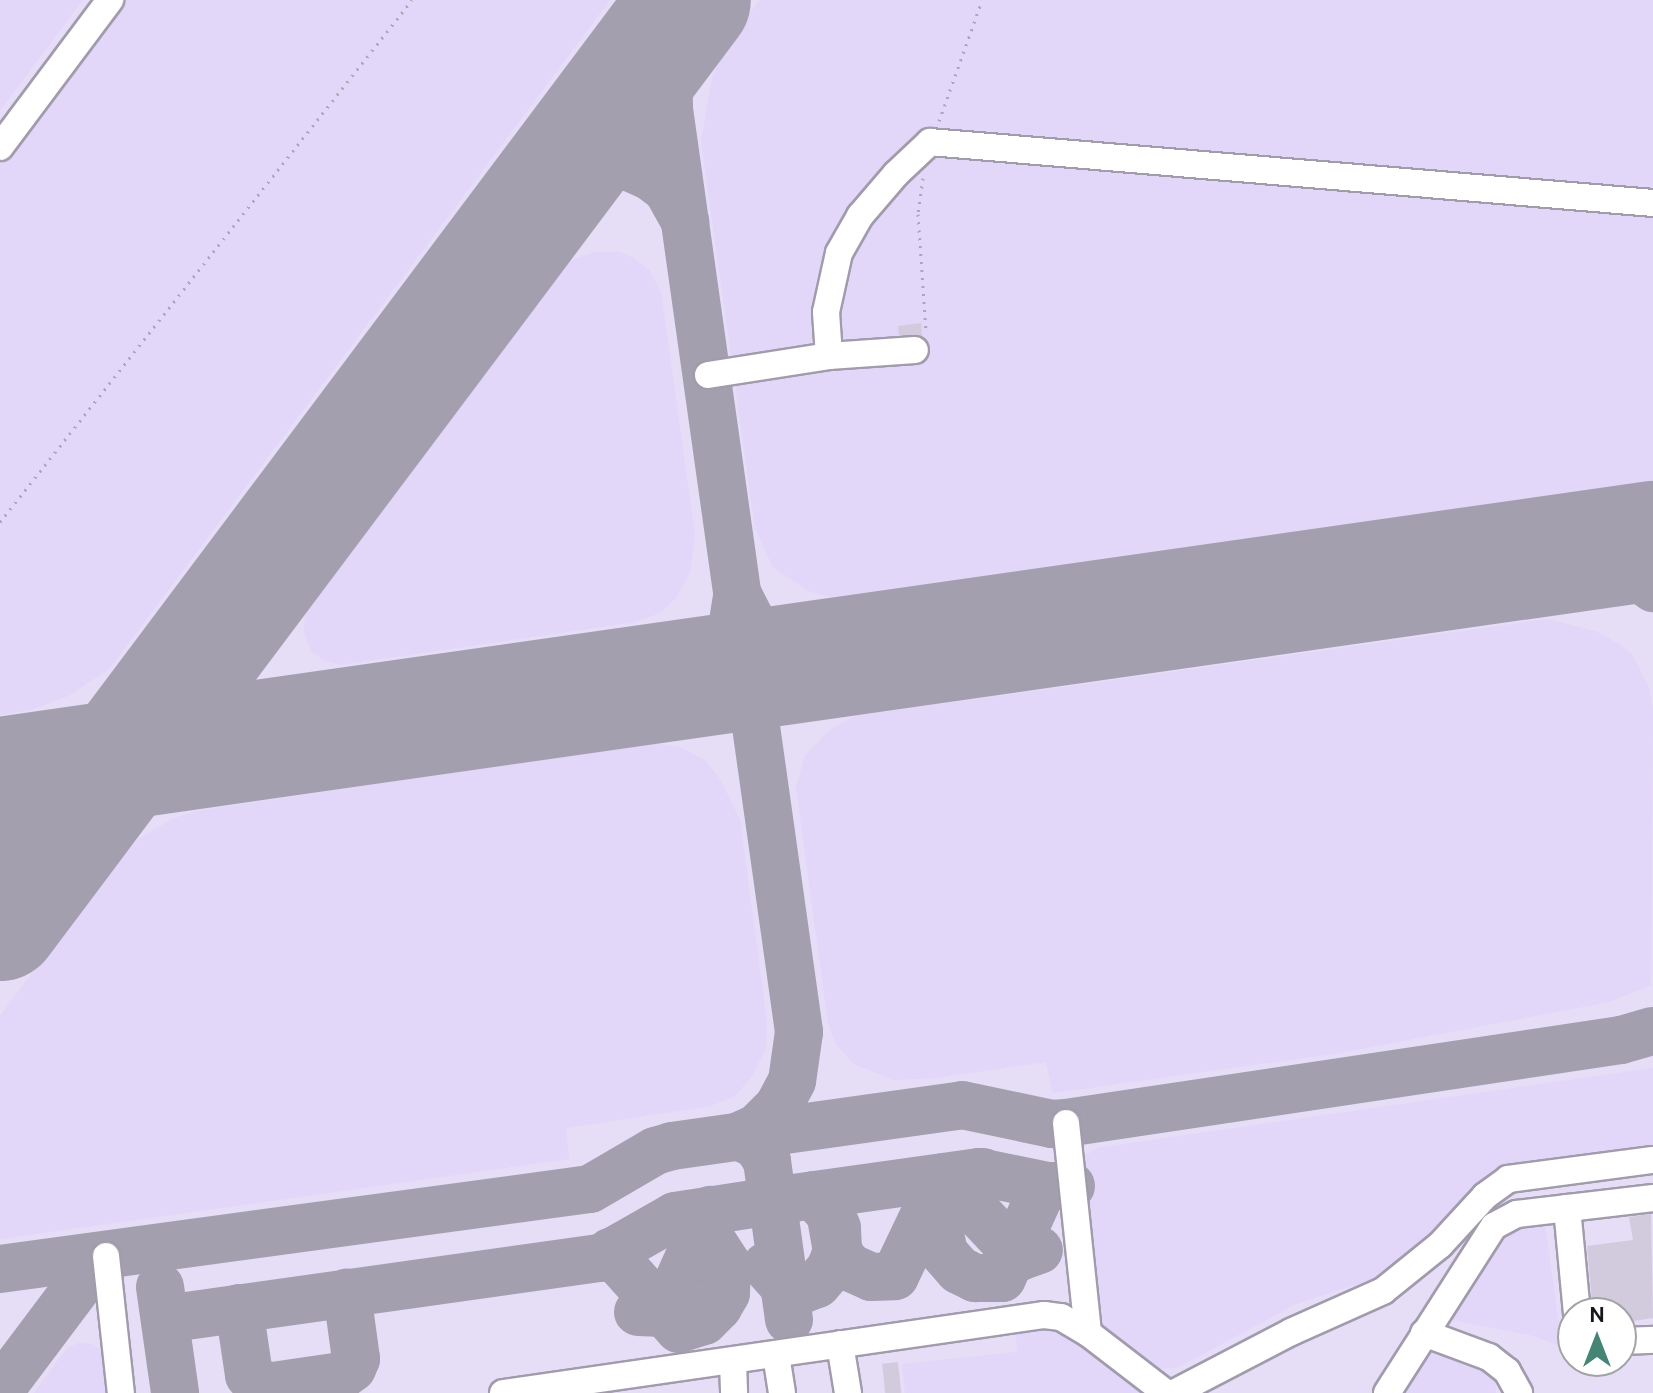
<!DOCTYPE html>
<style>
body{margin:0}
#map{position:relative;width:1653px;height:1393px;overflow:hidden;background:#eee8fb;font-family:Cabin,sans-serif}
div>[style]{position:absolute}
.built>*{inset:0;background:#e6ddf7}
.green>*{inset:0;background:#e2d6f9}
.taxiway>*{height:48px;margin:-24px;padding:0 24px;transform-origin:24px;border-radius:24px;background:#a49fae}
.runway>*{height:120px;margin:-60px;padding:0 60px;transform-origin:60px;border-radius:60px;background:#a49fae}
.building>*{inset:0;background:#d2cbde;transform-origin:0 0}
.path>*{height:3px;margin-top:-1.5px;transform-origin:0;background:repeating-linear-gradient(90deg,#aca7b6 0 2px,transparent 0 8px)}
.roads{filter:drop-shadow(2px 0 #a19bac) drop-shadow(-2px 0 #a19bac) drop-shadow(0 2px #a19bac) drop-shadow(0 -2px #a19bac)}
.minor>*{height:26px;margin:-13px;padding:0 13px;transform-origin:13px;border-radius:13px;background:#fff}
span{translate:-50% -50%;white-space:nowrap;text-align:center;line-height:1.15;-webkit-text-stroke:7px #fff;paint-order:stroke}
.north{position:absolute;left:1557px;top:1297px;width:80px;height:80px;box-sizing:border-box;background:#fff;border:2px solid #a3a2a5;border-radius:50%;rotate:0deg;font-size:22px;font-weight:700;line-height:32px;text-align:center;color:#19161d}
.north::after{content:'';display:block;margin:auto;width:28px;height:36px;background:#448575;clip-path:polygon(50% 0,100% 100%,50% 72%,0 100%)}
</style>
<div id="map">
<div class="built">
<div style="clip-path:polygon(evenodd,83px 0,1653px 0,1653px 1393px,0 1393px,0 111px,83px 0,1573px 1313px,1621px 1313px,1621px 1361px,1573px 1361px,1573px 1313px)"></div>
</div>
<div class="green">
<div style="clip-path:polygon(0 0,83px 0,0 111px)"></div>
<div style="clip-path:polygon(113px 0,610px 0,110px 668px,68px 696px,30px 710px,0 715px,0 152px)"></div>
<div style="clip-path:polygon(760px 0,1653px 0,1653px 480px,831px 597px,808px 591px,773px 567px,755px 528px,701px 141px,713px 74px,734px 34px)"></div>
<div style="clip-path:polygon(595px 252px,619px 252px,634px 258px,649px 270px,661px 292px,695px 535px,690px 573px,676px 598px,660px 613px,635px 622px,340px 665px,323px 660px,311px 651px,304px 632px,305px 610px,316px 593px,559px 265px)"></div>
<div style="clip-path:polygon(1548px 619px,1598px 632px,1617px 643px,1632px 654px,1649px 688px,1653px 708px,1651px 985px,1609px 1002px,1339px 1053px,1053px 1093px,1046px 1062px,935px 1078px,894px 1080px,854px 1064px,836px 1044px,828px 1023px,796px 787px,805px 756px,828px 731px,855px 716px)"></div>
<div style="clip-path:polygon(653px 743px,682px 748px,706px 761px,720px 779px,740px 820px,767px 1022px,766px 1048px,752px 1076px,735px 1096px,710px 1106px,566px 1128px,569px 1159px,0 1239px,0 1016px,114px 864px,139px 839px,172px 819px,196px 811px)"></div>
<div style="clip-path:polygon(1653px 1068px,1653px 1156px,1525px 1169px,1388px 1274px,1296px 1304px,1177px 1368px,1151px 1369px,1094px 1324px,1077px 1169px,1083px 1157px,1097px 1148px)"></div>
<div style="clip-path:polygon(1544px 1218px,1562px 1346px,1530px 1335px,1441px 1318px,1501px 1229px)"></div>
<div style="clip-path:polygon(1051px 1328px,1079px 1344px,1141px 1393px,905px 1393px,902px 1364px,1017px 1352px,1016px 1334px)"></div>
<div style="clip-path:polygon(78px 1343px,92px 1344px,105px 1352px,112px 1393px,34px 1393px,66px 1349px)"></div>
<div style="clip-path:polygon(1443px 1347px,1495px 1372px,1496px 1393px,1389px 1393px,1413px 1358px)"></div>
</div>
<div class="taxiway">
<div style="left:693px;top:0;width:30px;rotate:123deg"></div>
<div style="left:677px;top:25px;width:31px;rotate:107deg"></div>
<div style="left:668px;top:55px;width:54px;rotate:88.9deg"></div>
<div style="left:669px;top:109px;width:932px;rotate:81.98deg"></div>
<div style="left:799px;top:1032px;width:49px;rotate:98.1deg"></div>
<div style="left:792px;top:1081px;width:30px;rotate:118deg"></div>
<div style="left:778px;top:1107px;width:30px;rotate:135deg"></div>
<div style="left:757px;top:1128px;width:20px;rotate:156deg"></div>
<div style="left:739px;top:1136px;width:20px;rotate:27deg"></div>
<div style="left:757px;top:1145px;width:19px;rotate:58deg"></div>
<div style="left:767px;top:1161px;width:160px;rotate:82.1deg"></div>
<div style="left:529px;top:216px;width:45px;rotate:-49.5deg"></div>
<div style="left:558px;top:182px;width:29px;rotate:-29deg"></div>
<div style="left:583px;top:168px;width:22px;rotate:-10deg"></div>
<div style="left:605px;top:164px;width:24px;rotate:7deg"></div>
<div style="left:629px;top:167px;width:24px;rotate:24deg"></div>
<div style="left:651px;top:177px;width:20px;rotate:37deg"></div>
<div style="left:667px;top:189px;width:38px;rotate:61deg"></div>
<div style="left:1601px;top:548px;width:66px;rotate:37.6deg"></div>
<div style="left:739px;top:597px;width:30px;rotate:63deg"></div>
<div style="left:753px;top:624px;width:33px;rotate:40deg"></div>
<div style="left:778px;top:645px;width:47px;rotate:16.1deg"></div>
<div style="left:665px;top:680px;width:47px;rotate:-24.9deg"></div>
<div style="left:708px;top:660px;width:21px;rotate:-47deg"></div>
<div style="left:722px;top:645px;width:20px;rotate:-60deg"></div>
<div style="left:732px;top:628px;width:31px;rotate:-81deg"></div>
<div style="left:983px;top:1172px;width:41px;rotate:142.9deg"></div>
<div style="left:950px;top:1197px;width:22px;rotate:117deg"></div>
<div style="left:940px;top:1217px;width:11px;rotate:95deg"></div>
<div style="left:939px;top:1228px;width:25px;rotate:79deg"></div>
<div style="left:944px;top:1253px;width:23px;rotate:49deg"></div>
<div style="left:959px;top:1270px;width:18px;rotate:27deg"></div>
<div style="left:975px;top:1278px;width:27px"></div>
<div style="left:1002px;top:1278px;width:101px;rotate:-65.5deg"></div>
<div style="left:944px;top:1177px;width:110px;rotate:46.8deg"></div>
<div style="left:1019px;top:1257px;width:21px;rotate:-19deg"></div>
<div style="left:832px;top:1223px;width:28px;rotate:80deg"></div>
<div style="left:837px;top:1251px;width:20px;rotate:53deg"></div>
<div style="left:849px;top:1267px;width:24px;rotate:24deg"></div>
<div style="left:871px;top:1277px;width:24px;rotate:-2deg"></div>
<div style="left:895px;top:1276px;width:98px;rotate:-64.5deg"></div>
<div style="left:610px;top:1252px;width:103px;rotate:48.1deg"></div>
<div style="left:679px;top:1329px;width:26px;rotate:-18deg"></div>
<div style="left:704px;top:1321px;width:20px;rotate:-45deg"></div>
<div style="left:718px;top:1307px;width:16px;rotate:-60deg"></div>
<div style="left:726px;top:1293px;width:29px;rotate:-88deg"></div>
<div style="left:727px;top:1264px;width:35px;rotate:-123deg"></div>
<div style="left:708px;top:1235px;width:39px;rotate:-153deg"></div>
<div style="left:766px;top:1266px;width:38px;rotate:48deg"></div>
<div style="left:791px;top:1294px;width:28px;rotate:-21deg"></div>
<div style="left:817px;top:1284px;width:20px;rotate:-49deg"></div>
<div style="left:830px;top:1269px;width:22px;rotate:-68deg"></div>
<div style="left:838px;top:1249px;width:21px;rotate:-93deg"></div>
<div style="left:837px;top:1228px;width:13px;rotate:-113deg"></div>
<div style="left:832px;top:1216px;width:28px;rotate:-132deg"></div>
<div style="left:0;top:1269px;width:595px;rotate:-7.72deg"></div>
<div style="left:590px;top:1189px;width:75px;rotate:-30.3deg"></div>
<div style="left:655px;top:1151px;width:18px;rotate:-16deg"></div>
<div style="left:672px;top:1146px;width:293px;rotate:-8deg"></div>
<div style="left:962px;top:1105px;width:92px;rotate:11.9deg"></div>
<div style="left:1052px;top:1124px;width:14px;rotate:-4deg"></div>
<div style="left:1066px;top:1123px;width:561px;rotate:-8.51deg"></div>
<div style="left:1621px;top:1040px;width:33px;rotate:-16deg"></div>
<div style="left:160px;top:1287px;width:107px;rotate:81.9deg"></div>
<div style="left:239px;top:1308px;width:68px;rotate:81.5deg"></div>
<div style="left:249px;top:1375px;width:21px;rotate:35deg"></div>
<div style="left:266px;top:1387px;width:76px;rotate:-8.3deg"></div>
<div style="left:341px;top:1376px;width:14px;rotate:-36deg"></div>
<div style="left:352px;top:1368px;width:10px;rotate:-66deg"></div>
<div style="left:356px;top:1359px;width:67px;rotate:-97.8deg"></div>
<div style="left:638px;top:1312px;width:26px;rotate:2deg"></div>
<div style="left:664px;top:1313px;width:113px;rotate:-65.9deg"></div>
<div style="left:165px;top:1319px;width:440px;rotate:-8deg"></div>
<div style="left:601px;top:1258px;width:85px;rotate:-29.6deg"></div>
<div style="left:675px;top:1216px;width:98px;rotate:-8.8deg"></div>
<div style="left:772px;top:1201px;width:209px;rotate:-8deg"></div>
<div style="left:979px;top:1172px;width:70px;rotate:11.5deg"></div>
<div style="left:1048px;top:1186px;width:23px"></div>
<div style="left:0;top:1390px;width:146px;rotate:-53.1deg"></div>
<div style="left:88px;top:1273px;width:25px;rotate:-43deg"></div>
</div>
<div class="runway">
<div style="left:0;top:777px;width:1670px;rotate:-8.13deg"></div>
<div style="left:0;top:921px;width:1151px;rotate:-53.12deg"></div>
</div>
<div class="building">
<div style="clip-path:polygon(921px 323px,922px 336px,899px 335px,898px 326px)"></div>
<div style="clip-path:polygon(1651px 1214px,1653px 1318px,1621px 1323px,1621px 1313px,1593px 1313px,1587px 1246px,1633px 1240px,1629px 1217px)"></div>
<div style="left:898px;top:1362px;width:31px;height:16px;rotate:84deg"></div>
</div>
<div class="path">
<div style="left:939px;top:121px;width:128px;rotate:-70.4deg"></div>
<div style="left:923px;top:178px;width:36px;rotate:98deg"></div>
<div style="left:918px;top:214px;width:116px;rotate:86.1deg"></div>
<div style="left:0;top:522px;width:665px;rotate:-51.72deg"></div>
</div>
<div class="roads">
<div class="minor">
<div style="left:0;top:147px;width:184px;rotate:-53.2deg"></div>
<div style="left:829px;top:356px;width:44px;rotate:-93.9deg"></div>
<div style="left:826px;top:312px;width:60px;rotate:-77.6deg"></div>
<div style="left:839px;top:253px;width:43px;rotate:-60.4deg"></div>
<div style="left:860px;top:216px;width:55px;rotate:-49.4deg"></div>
<div style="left:896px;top:174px;width:47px;rotate:-43.3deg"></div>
<div style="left:930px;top:142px;width:726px;rotate:4.82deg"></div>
<div style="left:708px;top:375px;width:122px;rotate:-8.9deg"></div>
<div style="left:829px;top:356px;width:86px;rotate:-4deg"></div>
<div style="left:1066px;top:1123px;width:211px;rotate:84deg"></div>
<div style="left:1567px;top:1208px;width:105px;rotate:84.6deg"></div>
<div style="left:106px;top:1256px;width:138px;rotate:83.8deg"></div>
<div style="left:1424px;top:1333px;width:69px;rotate:20.3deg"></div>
<div style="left:1489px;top:1357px;width:23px;rotate:38deg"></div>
<div style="left:1507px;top:1371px;width:25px;rotate:61deg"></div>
<div style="left:1621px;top:1341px;width:32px;rotate:-2deg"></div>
<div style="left:840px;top:1344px;width:50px;rotate:80.7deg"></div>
<div style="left:776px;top:1355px;width:38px;rotate:81deg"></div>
<div style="left:733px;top:1362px;width:31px;rotate:88deg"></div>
<div style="left:503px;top:1393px;width:547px;rotate:-8.2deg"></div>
<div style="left:1044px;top:1315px;width:17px;rotate:7deg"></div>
<div style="left:1061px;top:1317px;width:31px;rotate:31deg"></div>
<div style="left:1088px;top:1333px;width:98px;rotate:37.6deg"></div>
<div style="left:1174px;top:1393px;width:132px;rotate:-27.5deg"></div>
<div style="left:1291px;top:1332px;width:101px;rotate:-24deg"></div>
<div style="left:1383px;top:1291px;width:73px;rotate:-38.9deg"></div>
<div style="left:1440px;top:1245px;width:67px;rotate:-47.4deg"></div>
<div style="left:1485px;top:1196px;width:29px;rotate:-36deg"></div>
<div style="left:1508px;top:1179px;width:146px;rotate:-7.5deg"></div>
<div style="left:1387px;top:1393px;width:198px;rotate:-57.4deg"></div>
<div style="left:1494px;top:1226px;width:26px;rotate:-28deg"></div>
<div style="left:1517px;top:1214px;width:137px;rotate:-6.7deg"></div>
</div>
</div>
<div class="north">N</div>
</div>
